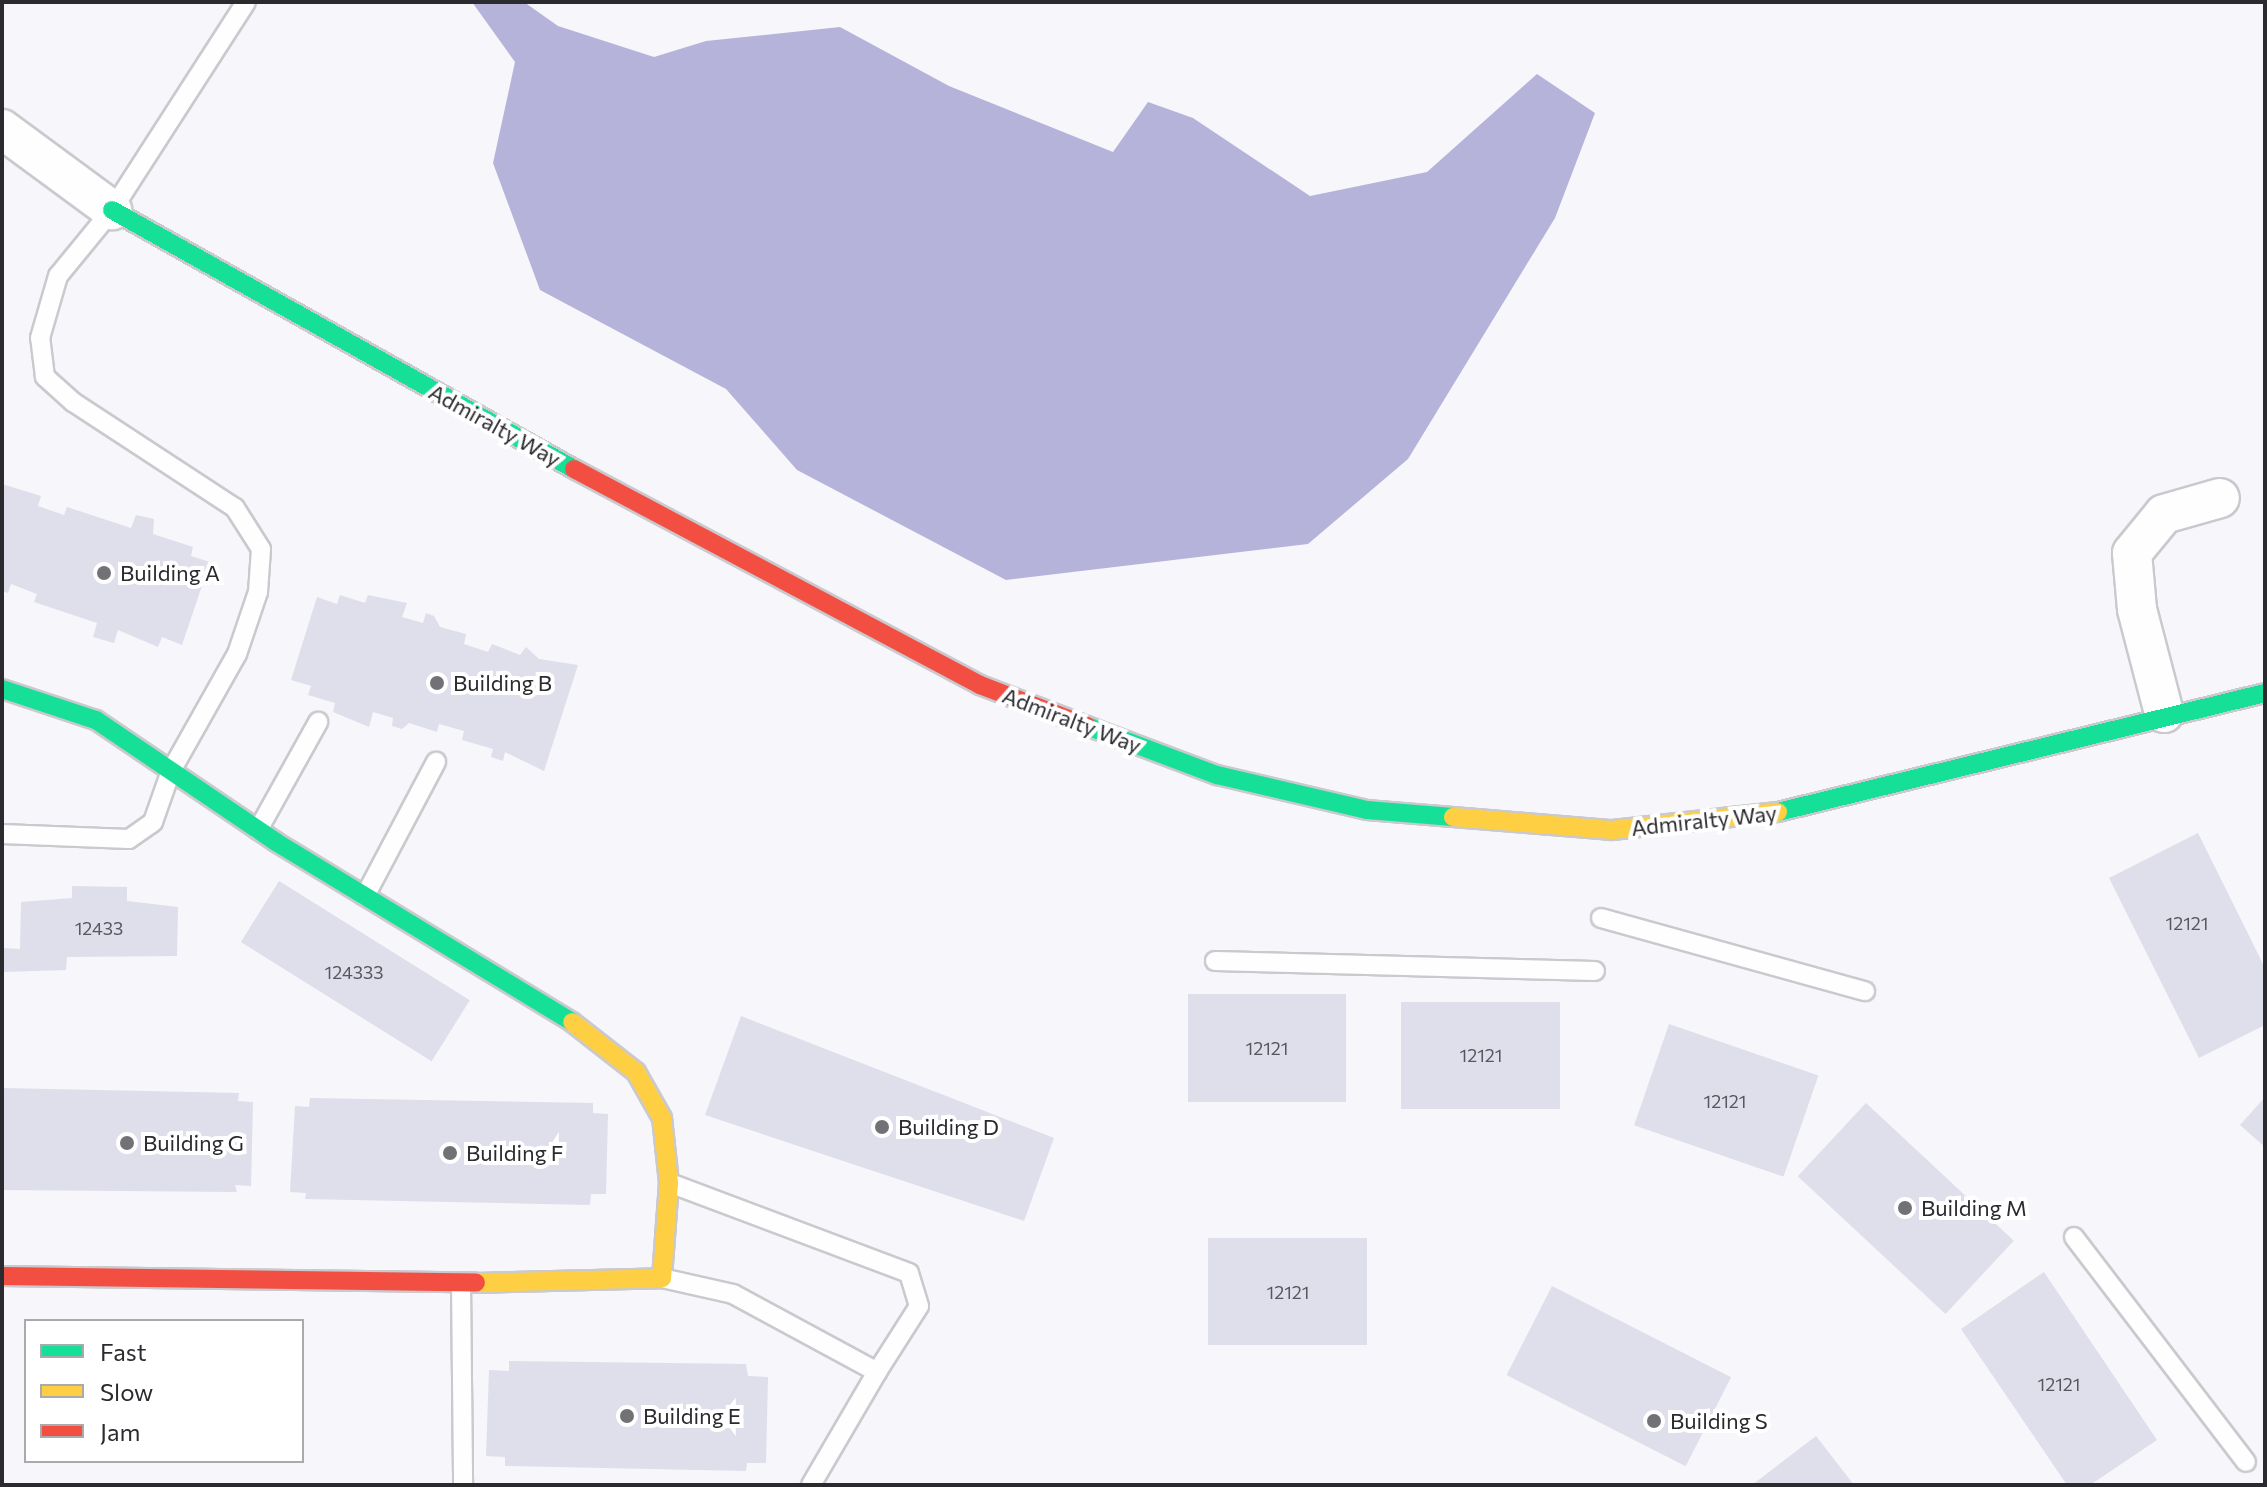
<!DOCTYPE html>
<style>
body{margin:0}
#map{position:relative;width:2267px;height:1487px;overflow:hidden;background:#f6f6fb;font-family:Commissioner,sans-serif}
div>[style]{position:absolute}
.water>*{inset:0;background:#b6b3db}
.building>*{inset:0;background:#dfdeeb;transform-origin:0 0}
.roads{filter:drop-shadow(2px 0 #cac9ce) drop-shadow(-2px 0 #cac9ce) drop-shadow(0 2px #cac9ce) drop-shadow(0 -2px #cac9ce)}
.lane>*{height:18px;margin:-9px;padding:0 9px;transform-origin:9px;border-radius:9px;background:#fefefe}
.street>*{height:38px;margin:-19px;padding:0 19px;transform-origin:19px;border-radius:19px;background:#fefefe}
.fast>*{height:18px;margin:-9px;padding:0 9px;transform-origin:9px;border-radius:9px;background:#16e098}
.slow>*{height:18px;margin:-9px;padding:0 9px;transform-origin:9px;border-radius:9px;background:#ffcf43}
.jam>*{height:18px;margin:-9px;padding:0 9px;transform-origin:9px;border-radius:9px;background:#f24e42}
.dots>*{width:22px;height:22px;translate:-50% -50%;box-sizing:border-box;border:4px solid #fff;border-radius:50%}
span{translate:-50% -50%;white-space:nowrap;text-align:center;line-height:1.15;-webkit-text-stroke:8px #fff;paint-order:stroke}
.number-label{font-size:18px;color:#57575e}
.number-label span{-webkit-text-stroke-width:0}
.street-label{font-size:22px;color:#2a2a2f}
.poi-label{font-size:22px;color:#2a2a2f}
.left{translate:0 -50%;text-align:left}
.frame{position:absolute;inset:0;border:4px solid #2a2a2f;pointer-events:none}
.legend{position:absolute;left:24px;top:1319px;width:280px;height:144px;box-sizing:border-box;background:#fff;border:2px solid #aaaaac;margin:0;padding:10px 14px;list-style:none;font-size:24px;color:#2a2a2f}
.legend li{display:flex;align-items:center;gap:16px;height:40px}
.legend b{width:40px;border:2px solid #aaaaac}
</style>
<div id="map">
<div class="water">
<div style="clip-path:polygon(472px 2px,524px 2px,558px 26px,654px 57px,706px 41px,840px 27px,949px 86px,1113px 152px,1148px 102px,1193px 118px,1310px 196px,1427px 172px,1537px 74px,1595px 113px,1555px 218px,1408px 459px,1308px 544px,1006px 580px,797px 470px,726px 389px,540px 290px,493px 163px,515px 62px)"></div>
</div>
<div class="building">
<div style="clip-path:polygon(2px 484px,41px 496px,38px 506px,64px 515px,67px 507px,131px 528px,136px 515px,154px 519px,153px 534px,193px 547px,191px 556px,210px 562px,182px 645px,162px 637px,158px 647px,118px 630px,114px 643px,93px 637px,97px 623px,34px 602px,37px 594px,11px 584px,8px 593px,2px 591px)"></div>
<div style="clip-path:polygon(340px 595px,365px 603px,368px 595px,407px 603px,402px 617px,423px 623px,426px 613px,434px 616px,440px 627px,466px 634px,464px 644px,488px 652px,492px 644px,520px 655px,526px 647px,539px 659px,578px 665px,544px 771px,505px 752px,503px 761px,491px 757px,493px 749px,462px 740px,464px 731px,439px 724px,437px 732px,409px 723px,402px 729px,392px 726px,393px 718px,373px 712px,369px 727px,333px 712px,335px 703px,308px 695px,311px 686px,291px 680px,317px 597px,337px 604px)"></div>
<div style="clip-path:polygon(2198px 833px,2265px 968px,2265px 1025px,2199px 1058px,2109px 878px)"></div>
<div style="left:279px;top:881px;width:225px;height:72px;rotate:32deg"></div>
<div style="clip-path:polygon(72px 886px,127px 887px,127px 901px,178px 907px,177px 956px,67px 957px,66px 970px,2px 972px,2px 948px,20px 949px,21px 902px,72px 898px)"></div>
<div style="left:1188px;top:994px;width:158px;height:108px"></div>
<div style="left:1401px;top:1002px;width:159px;height:107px"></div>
<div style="clip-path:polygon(741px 1016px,1054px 1138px,1024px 1221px,705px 1115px)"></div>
<div style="left:1669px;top:1024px;width:158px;height:107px;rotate:19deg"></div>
<div style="clip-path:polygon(2px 1088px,239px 1093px,238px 1101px,253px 1102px,251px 1186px,235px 1185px,237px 1192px,2px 1190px)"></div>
<div style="clip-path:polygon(2265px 1097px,2265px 1147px,2240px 1125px)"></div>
<div style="clip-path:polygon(310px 1098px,593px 1103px,593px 1113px,608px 1114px,606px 1194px,591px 1194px,590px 1205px,305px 1199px,306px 1193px,290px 1192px,295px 1106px,309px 1107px)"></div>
<div style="left:1866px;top:1103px;width:202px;height:100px;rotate:43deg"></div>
<div style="left:1208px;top:1238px;width:159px;height:107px"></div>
<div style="clip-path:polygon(2044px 1272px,2157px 1440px,2090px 1485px,2067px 1485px,1961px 1329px)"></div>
<div style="left:1552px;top:1286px;width:201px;height:100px;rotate:27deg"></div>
<div style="clip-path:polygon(509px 1361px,746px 1364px,748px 1376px,768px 1377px,766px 1463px,747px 1463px,746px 1471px,505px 1466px,505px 1457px,486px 1456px,489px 1370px,509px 1371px)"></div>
<div style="clip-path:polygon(1816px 1436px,1854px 1485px,1752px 1485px)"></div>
</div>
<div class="roads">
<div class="lane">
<div style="left:258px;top:830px;width:124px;rotate:-60.9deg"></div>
<div style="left:2px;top:834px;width:127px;rotate:2.3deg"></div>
<div style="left:129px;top:839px;width:29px;rotate:-35deg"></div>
<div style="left:153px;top:822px;width:54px;rotate:-70.6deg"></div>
<div style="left:171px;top:771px;width:134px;rotate:-60.6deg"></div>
<div style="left:237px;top:654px;width:65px;rotate:-71.3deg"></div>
<div style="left:258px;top:592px;width:43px;rotate:-86deg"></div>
<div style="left:261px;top:549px;width:49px;rotate:-122.4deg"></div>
<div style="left:235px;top:508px;width:194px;rotate:-146.8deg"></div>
<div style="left:73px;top:402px;width:38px;rotate:-138deg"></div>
<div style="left:45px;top:377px;width:39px;rotate:-97deg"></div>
<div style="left:40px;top:338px;width:65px;rotate:-73.8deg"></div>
<div style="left:58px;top:276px;width:85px;rotate:-50.7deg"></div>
<div style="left:112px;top:210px;width:247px;rotate:-57.2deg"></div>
<div style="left:365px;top:896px;width:152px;rotate:-62.1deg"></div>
<div style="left:1601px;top:918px;width:274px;rotate:15.5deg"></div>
<div style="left:1215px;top:961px;width:380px;rotate:1.5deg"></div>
<div style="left:2074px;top:1237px;width:283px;rotate:52.6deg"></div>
<div style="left:662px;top:1278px;width:73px;rotate:12.7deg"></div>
<div style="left:733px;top:1294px;width:164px;rotate:28.4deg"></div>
<div style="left:877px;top:1372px;width:78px;rotate:-57.5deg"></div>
<div style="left:919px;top:1306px;width:34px;rotate:-107deg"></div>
<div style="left:909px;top:1273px;width:255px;rotate:-159.4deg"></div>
<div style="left:461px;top:1283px;width:202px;rotate:89.4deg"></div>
<div style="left:811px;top:1485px;width:131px;rotate:-59.7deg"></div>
</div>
<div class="street">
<div style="left:2px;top:129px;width:137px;rotate:36.4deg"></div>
<div style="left:2164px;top:713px;width:107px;rotate:-104.6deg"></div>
<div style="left:2137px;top:609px;width:56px;rotate:-95.1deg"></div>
<div style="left:2132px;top:553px;width:50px;rotate:-50.6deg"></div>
<div style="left:2164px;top:514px;width:58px;rotate:-15.9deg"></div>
</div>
<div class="fast">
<div style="left:112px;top:210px;width:530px;rotate:29.28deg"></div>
<div style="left:2px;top:689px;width:99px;rotate:18.3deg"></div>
<div style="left:96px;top:720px;width:217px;rotate:34.1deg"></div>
<div style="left:276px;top:842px;width:346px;rotate:31.3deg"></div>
<div style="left:1087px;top:726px;width:139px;rotate:20.7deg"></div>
<div style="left:1217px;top:775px;width:154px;rotate:13.1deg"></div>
<div style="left:1367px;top:810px;width:86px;rotate:4.7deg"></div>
<div style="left:1778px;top:812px;width:501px;rotate:-13.73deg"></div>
</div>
<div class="slow">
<div style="left:1453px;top:817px;width:160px;rotate:4.7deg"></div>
<div style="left:1612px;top:830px;width:167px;rotate:-6.2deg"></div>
<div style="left:476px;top:1283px;width:186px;rotate:-1.5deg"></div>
<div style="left:662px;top:1278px;width:95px;rotate:-85.8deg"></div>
<div style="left:669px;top:1183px;width:65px;rotate:-96.1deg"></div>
<div style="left:662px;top:1118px;width:53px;rotate:-119.5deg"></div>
<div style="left:636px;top:1072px;width:81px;rotate:-142deg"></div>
</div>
<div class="jam">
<div style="left:574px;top:469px;width:460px;rotate:28deg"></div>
<div style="left:980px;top:685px;width:115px;rotate:21deg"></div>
<div style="left:2px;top:1276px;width:474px;rotate:0.8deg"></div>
</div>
</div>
<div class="dots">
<div style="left:104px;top:573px;background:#717176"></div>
<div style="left:437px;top:683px;background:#717176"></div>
<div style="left:882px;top:1127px;background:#717176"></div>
<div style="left:127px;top:1143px;background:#717176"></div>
<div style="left:450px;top:1153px;background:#717176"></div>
<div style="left:1905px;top:1208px;background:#717176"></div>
<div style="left:627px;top:1416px;background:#717176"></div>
<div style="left:1654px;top:1421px;background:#717176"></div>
</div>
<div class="number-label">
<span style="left:2187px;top:923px">12121</span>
<span style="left:99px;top:928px">12433</span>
<span style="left:354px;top:972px">124333</span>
<span style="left:1267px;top:1048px">12121</span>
<span style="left:1481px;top:1055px">12121</span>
<span style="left:1725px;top:1101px">12121</span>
<span style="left:1288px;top:1292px">12121</span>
<span style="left:2059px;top:1384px">12121</span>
</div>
<div class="street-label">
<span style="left:495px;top:425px;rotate:29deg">Admiralty Way</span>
<span style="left:1072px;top:720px;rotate:21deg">Admiralty Way</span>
<span style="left:1704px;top:820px;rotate:-6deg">Admiralty Way</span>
</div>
<div class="poi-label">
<span class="left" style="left:120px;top:573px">Building A</span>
<span class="left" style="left:453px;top:683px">Building B</span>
<span class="left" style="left:898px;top:1127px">Building D</span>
<span class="left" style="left:143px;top:1143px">Building G</span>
<span class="left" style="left:466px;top:1153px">Building F</span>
<span class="left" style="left:1921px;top:1208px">Building M</span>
<span class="left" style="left:643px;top:1416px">Building E</span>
<span class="left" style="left:1670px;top:1421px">Building S</span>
</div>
<div class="frame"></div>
<ul class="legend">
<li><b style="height:10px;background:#16e098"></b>Fast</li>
<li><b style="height:10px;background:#ffcf43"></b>Slow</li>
<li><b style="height:10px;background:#f24e42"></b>Jam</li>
</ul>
</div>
